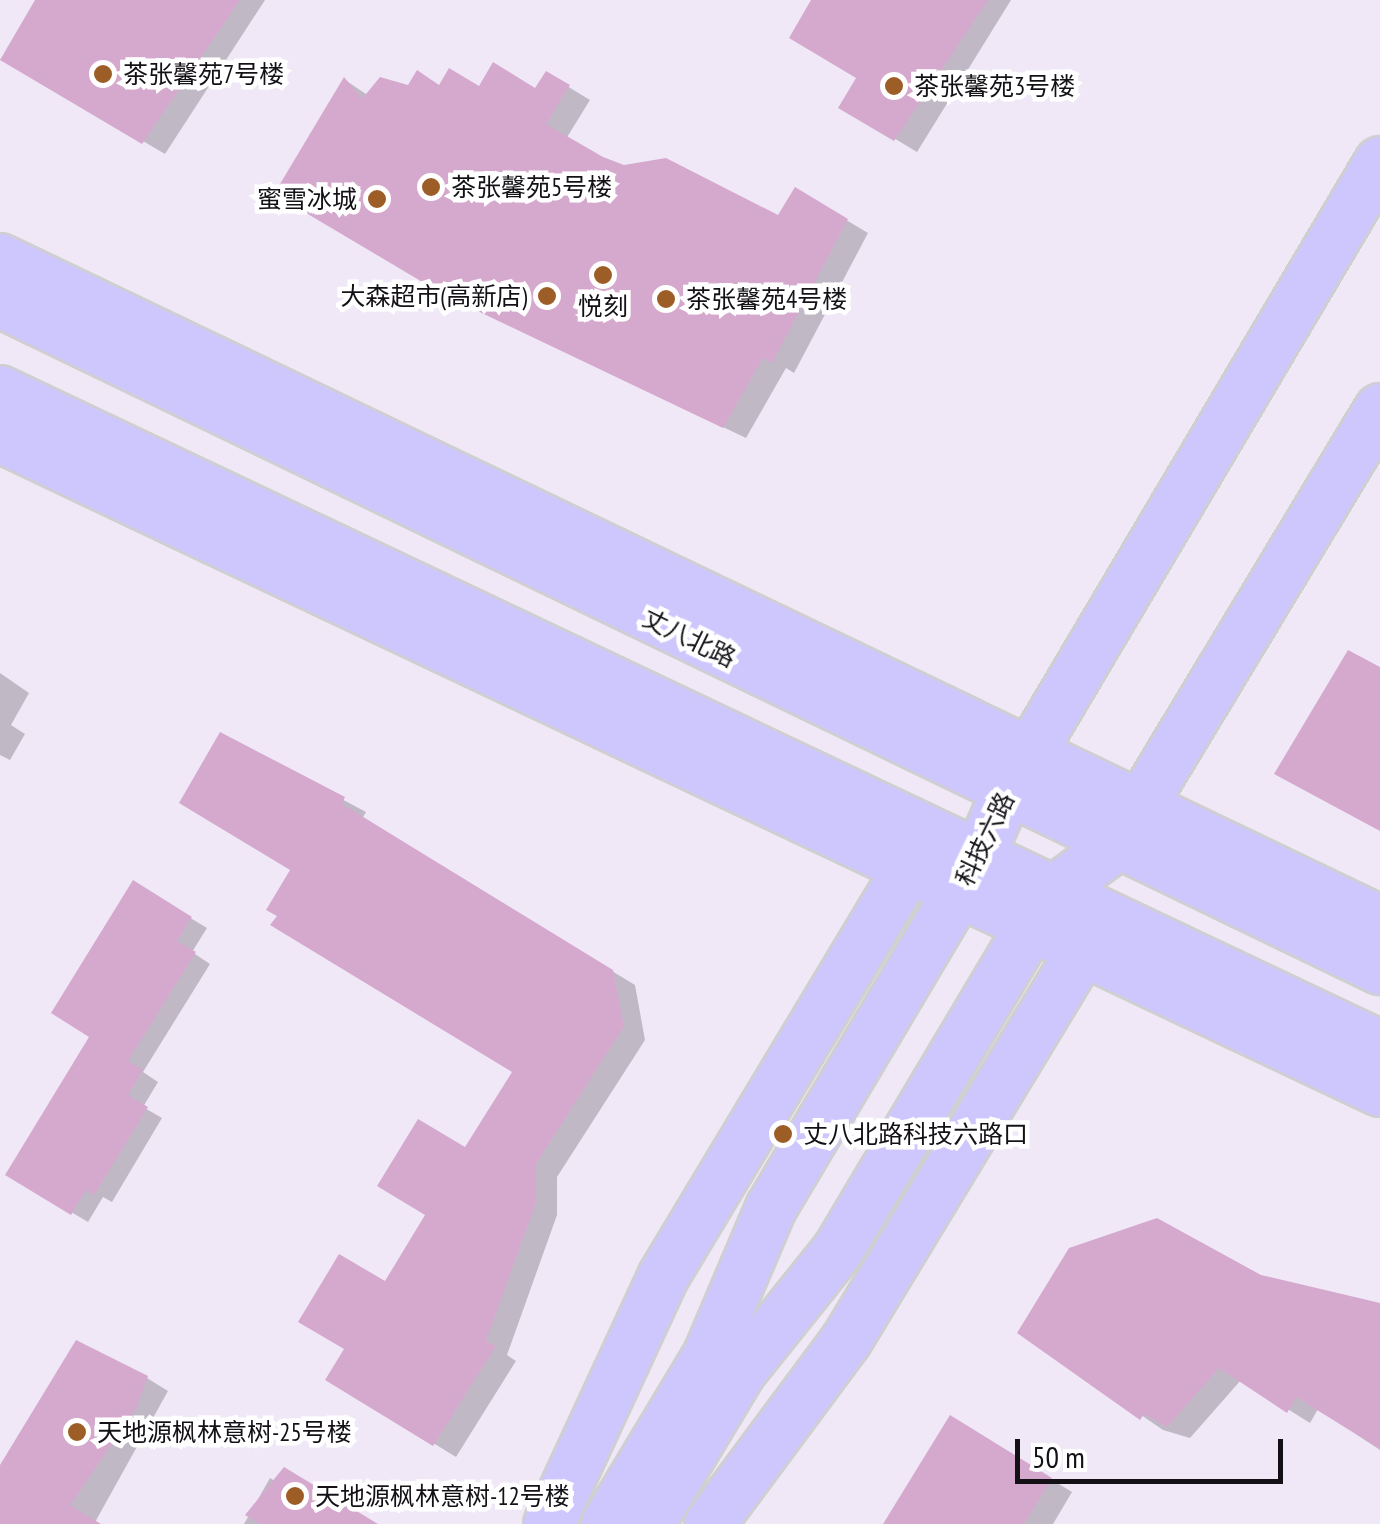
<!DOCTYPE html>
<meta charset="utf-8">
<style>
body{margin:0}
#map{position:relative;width:1380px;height:1524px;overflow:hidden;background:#f0e8f7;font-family:"PT Sans Narrow","Noto Sans SC",sans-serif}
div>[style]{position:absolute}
.shadow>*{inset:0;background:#0003}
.building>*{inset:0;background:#d5a9ce}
.roads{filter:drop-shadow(2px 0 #d0cfd0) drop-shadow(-2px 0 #d0cfd0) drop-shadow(0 2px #d0cfd0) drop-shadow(0 -2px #d0cfd0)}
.major>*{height:50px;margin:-25px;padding:0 25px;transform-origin:25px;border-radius:25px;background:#cec7fd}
.dots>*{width:28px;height:28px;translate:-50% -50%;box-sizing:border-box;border:5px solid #fff;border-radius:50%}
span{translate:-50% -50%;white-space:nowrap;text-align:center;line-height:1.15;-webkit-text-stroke:9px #fff;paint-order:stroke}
.poi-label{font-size:25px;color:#141116}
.left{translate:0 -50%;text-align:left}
.right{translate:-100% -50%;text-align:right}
.street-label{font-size:25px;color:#141116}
.scale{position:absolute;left:1015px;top:1439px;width:268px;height:45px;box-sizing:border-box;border:5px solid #141116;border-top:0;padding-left:12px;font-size:30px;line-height:35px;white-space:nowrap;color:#141116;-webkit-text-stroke:8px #fff;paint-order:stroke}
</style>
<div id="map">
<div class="shadow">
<div style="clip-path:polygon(37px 0,265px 0,165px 154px,3px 59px)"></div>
<div style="clip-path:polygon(814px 0,1011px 0,917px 152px,842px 107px,859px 77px)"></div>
<div style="clip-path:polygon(547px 74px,590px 100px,566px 139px,602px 159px,779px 219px,796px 190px,868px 233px,794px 373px,786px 368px,746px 438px,532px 336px,345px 80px,369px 96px,536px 91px)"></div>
<div style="clip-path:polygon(0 673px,29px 693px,11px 725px,25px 734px,10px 760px,0 755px)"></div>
<div style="clip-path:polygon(221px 735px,366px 812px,362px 819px,635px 985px,645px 1040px,557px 1177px,557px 1215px,507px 1355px,516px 1361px,456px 1457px,329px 1379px,515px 1072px,280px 916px,293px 869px)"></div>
<div style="clip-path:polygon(134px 884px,207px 928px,192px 952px,210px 964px,143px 1072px,158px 1082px,143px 1107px,162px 1118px,112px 1202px,103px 1197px,88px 1222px,9px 1175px,92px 1036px)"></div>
<div style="clip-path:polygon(1260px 1277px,1380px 1306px,1380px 1450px,1318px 1409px,1310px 1423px,1241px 1380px,1190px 1438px,1163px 1430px,1020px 1332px)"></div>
<div style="clip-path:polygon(147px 1378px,168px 1391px,94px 1524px,0 1524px,0 1471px)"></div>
<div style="clip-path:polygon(972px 1431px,1072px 1492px,1053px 1524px,886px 1524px)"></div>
<div style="clip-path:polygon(270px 1478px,278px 1483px,375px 1524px,244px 1524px)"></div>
</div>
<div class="building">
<div style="clip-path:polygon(35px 0,240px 0,142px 144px,0 60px)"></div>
<div style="clip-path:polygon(811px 0,988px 0,894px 141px,838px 108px,856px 78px,789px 38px)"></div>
<div style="clip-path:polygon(493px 62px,535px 88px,546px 71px,570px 85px,546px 124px,603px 157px,624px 165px,666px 158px,778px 215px,795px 187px,848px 219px,772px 363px,763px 358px,723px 428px,446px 296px,274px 194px,344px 77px,362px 99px,380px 77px,408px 85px,417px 70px,439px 85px,449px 68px,479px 86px)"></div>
<div style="clip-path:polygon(1348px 650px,1380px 667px,1380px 831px,1274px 774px)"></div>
<div style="clip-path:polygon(220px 732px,345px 797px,342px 804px,613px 970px,624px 1026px,536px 1164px,536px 1202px,486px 1341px,496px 1346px,433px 1446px,325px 1380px,344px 1349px,298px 1322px,339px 1254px,385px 1281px,425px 1215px,377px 1186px,418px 1119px,465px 1147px,512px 1072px,270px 925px,277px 916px,266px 910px,290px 870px,179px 803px)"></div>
<div style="clip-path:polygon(133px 880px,192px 917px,177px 941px,196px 952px,128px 1061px,143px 1070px,128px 1095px,148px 1107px,94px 1195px,86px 1190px,71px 1215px,5px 1175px,89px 1037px,51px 1013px)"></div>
<div style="clip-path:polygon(1157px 1218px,1261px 1275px,1380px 1303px,1380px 1449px,1296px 1397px,1287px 1413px,1219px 1368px,1167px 1427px,1144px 1414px,1140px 1420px,1017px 1333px,1069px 1248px)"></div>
<div style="clip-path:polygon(76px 1340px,148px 1376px,136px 1409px,70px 1505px,101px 1524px,0 1524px,0 1465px)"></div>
<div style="clip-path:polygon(950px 1415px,1052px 1478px,1024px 1524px,883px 1524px)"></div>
<div style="clip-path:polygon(284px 1467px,378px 1524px,260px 1524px,245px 1515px)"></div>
</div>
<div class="roads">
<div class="major">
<div style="left:0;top:259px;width:1531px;rotate:25.63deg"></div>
<div style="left:0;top:302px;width:1533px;rotate:25.8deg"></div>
<div style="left:0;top:391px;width:1528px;rotate:25.39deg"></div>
<div style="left:0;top:437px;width:1527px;rotate:25.36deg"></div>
<div style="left:549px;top:1524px;width:272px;rotate:-65.2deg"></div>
<div style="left:663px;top:1277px;width:477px;rotate:-59deg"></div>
<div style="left:909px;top:868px;width:34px;rotate:-7deg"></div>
<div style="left:607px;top:1524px;width:198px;rotate:-59deg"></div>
<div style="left:709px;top:1354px;width:159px;rotate:-67deg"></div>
<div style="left:771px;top:1208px;width:406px;rotate:-59.3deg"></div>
<div style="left:978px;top:859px;width:73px;rotate:-66.6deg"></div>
<div style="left:1007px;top:792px;width:732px;rotate:-59.37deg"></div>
<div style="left:649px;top:1524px;width:179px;rotate:-59deg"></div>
<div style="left:741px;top:1371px;width:155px;rotate:-51.3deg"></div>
<div style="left:838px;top:1250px;width:414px;rotate:-59.2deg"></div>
<div style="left:1050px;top:894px;width:83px;rotate:-36.2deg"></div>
<div style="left:1117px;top:845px;width:509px;rotate:-58.9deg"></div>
<div style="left:710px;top:1524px;width:228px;rotate:-53.4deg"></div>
<div style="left:846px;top:1341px;width:456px;rotate:-58.8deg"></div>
<div style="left:1082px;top:951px;width:31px;rotate:-119deg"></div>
</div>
</div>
<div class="dots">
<div style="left:103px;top:74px;background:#9d5d27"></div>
<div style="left:894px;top:86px;background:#9d5d27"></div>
<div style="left:431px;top:187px;background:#9d5d27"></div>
<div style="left:377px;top:199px;background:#9d5d27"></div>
<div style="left:603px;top:275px;background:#9d5d27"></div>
<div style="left:547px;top:296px;background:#9d5d27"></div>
<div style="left:666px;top:299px;background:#9d5d27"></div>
<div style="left:783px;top:1134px;background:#9d5d27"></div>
<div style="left:77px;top:1432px;background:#9d5d27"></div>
<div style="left:295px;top:1496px;background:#9d5d27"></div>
</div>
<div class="poi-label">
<span class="left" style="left:123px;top:74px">茶张馨苑7号楼</span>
<span class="left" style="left:914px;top:86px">茶张馨苑3号楼</span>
<span class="left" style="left:451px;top:187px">茶张馨苑5号楼</span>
<span class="right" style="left:357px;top:199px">蜜雪冰城</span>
<span class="right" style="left:527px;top:296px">大森超市(高新店)</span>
<span class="left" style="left:686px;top:299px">茶张馨苑4号楼</span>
<span style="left:603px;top:306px">悦刻</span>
<span class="left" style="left:803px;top:1134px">丈八北路科技六路口</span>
<span class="left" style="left:97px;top:1432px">天地源枫林意树-25号楼</span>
<span class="left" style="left:315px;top:1496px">天地源枫林意树-12号楼</span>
</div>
<div class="street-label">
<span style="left:689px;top:638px;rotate:26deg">丈八北路</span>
<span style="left:985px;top:839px;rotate:-64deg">科技六路</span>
</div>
<div class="scale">50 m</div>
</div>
